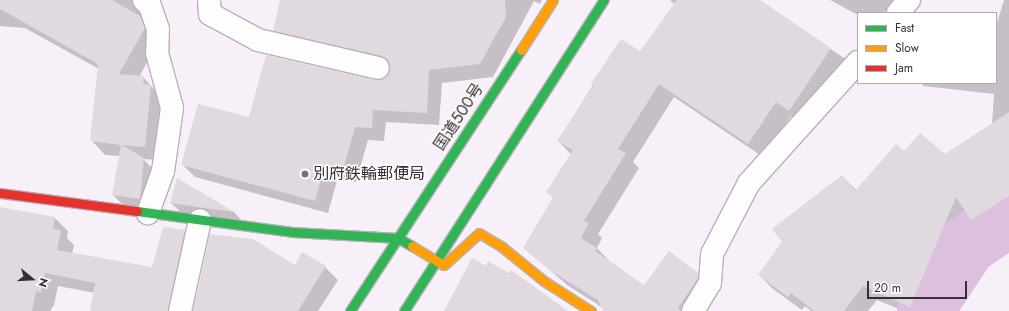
<!DOCTYPE html>
<meta charset="utf-8">
<style>
body{margin:0}
#map{position:relative;width:1009px;height:311px;overflow:hidden;background:#f8f0f8;font-family:Jost,"Noto Sans JP",sans-serif}
div>[style]{position:absolute}
.shadow>*{inset:0;background:#0003}
.river>*{height:60px;margin:-30px;padding:0 30px;transform-origin:30px;border-radius:30px;background:#ddc0dd}
.building>*{inset:0;background:#e0d9df}
.roads{filter:drop-shadow(1px 0 #b8b2b8) drop-shadow(-1px 0 #b8b2b8) drop-shadow(0 1px #b8b2b8) drop-shadow(0 -1px #b8b2b8)}
.street>*{height:22px;margin:-11px;padding:0 11px;transform-origin:11px;border-radius:11px;background:#fefdfe}
.fast>*{height:9px;margin:-4.5px;padding:0 4.5px;transform-origin:4.5px;border-radius:4.5px;background:#30b455}
.slow>*{height:9px;margin:-4.5px;padding:0 4.5px;transform-origin:4.5px;border-radius:4.5px;background:#ff9f0a}
.jam>*{height:9px;margin:-4.5px;padding:0 4.5px;transform-origin:4.5px;border-radius:4.5px;background:#e5322d}
.dots>*{width:11px;height:11px;translate:-50% -50%;box-sizing:border-box;border:2px solid #fff;border-radius:50%}
span{translate:-50% -50%;white-space:nowrap;text-align:center;line-height:1.15;-webkit-text-stroke:3px #fff;paint-order:stroke}
.street-label{font-size:16px;color:#363035}
.poi-label{font-size:16px;color:#363035}
.left{translate:0 -50%;text-align:left}
.legend{position:absolute;left:857px;top:12px;width:140px;height:72px;box-sizing:border-box;background:#fff;border:1px solid #afacae;margin:0;padding:5px 7px;list-style:none;font-size:12px;color:#363035}
.legend li{display:flex;align-items:center;gap:8px;height:20px}
.legend b{width:20px;border:1px solid #afacae}
.north{position:absolute;left:12px;top:259px;width:40px;height:40px;-webkit-text-stroke:3px #fff;paint-order:stroke;rotate:108deg;font-size:11px;font-weight:700;line-height:16px;text-align:center;color:#363035}
.north::after{content:'';display:block;margin:auto;width:14px;height:18px;background:#363035;clip-path:polygon(50% 0,100% 100%,50% 72%,0 100%)}
.scale{position:absolute;left:867px;top:281px;width:100px;height:18px;box-sizing:border-box;border:2px solid #363035;border-top:0;padding-left:5px;font-size:12px;line-height:14px;white-space:nowrap;color:#363035;-webkit-text-stroke:3px #fff;paint-order:stroke}
</style>
<div id="map">
<div class="shadow">
<div style="clip-path:polygon(0 0,153px 0,158px 43px,139px 77px,143px 77px,164px 100px,158px 160px,143px 159px,157px 173px,153px 212px,127px 209px,113px 195px,120px 156px,105px 155px,92px 141px,99px 69px,25px 28px,0 26px)"></div>
<div style="clip-path:polygon(281px 0,542px 0,540px 4px,534px 1px,493px 77px,442px 83px,439px 125px,386px 122px,384px 141px,368px 140px,356px 182px,338px 177px,328px 213px,195px 177px,182px 164px,375px 81px,382px 81px,391px 72px,391px 67px,287px 43px,274px 30px)"></div>
<div style="clip-path:polygon(670px 0,758px 0,844px 58px,858px 72px,804px 124px,791px 116px,763px 157px,674px 97px,633px 162px,639px 168px,598px 234px,602px 238px,597px 248px,611px 263px,644px 286px,697px 274px,712px 289px,700px 311px,603px 311px,603px 308px,567px 285px,525px 248px,554px 198px,547px 192px,571px 154px,558px 141px,621px 40px,640px 52px,675px 5px)"></div>
<div style="clip-path:polygon(830px 0,916px 0,905px 13px,858px 15px)"></div>
<div style="clip-path:polygon(1004px 0,1009px 0,1009px 218px,986px 233px,969px 214px,927px 311px,904px 311px,877px 300px,868px 311px,811px 311px,805px 306px,802px 310px,773px 289px,759px 275px,842px 176px,857px 191px,904px 153px,945px 155px,992px 124px,994px 94px,924px 86px,920px 83px,996px 83px,996px 26px)"></div>
<div style="clip-path:polygon(178px 179px,234px 212px,245px 224px,184px 215px,171px 203px)"></div>
<div style="clip-path:polygon(0 208px,55px 218px,68px 231px,67px 238px,74px 245px,72px 254px,153px 269px,184px 231px,198px 245px,183px 311px,91px 311px,95px 293px,58px 286px,54px 305px,50px 311px,0 311px)"></div>
<div style="clip-path:polygon(211px 235px,295px 266px,325px 267px,338px 280px,318px 311px,193px 311px)"></div>
</div>
<div class="river">
<div style="left:927px;top:311px;width:7px;rotate:-82deg"></div>
<div style="left:928px;top:304px;width:71px;rotate:-56.5deg"></div>
<div style="left:967px;top:245px;width:50px;rotate:-33.7deg"></div>
</div>
<div class="building">
<div style="clip-path:polygon(0 0,112px 0,140px 16px,145px 28px,119px 74px,144px 76px,143px 84px,151px 85px,145px 147px,122px 145px,144px 158px,140px 199px,112px 195px,121px 145px,90px 141px,98px 64px,0 9px)"></div>
<div style="clip-path:polygon(280px 0,505px 0,506px 17px,480px 64px,429px 70px,427px 113px,373px 110px,372px 128px,355px 127px,343px 170px,325px 165px,315px 201px,181px 165px,198px 104px,249px 117px,266px 55px,375px 80px,387px 76px,390px 65px,381px 56px,273px 31px)"></div>
<div style="clip-path:polygon(677px 0,760px 0,831px 48px,789px 111px,776px 102px,748px 144px,659px 84px,618px 149px,626px 153px,584px 221px,589px 223px,581px 238px,597px 248px,595px 251px,644px 285px,669px 251px,698px 273px,698px 279px,678px 308px,681px 311px,603px 311px,598px 300px,551px 271px,523px 248px,553px 197px,546px 192px,573px 150px,557px 141px,593px 86px,591px 84px,621px 39px,640px 51px)"></div>
<div style="clip-path:polygon(1009px 112px,1009px 196px,971px 220px,956px 197px,910px 307px,863px 286px,844px 311px,814px 311px,791px 293px,788px 297px,758px 275px,782px 242px,772px 229px,842px 175px,855px 191px,896px 144px,904px 151px,920px 133px,945px 154px)"></div>
<div style="clip-path:polygon(177px 178px,234px 212px,170px 203px)"></div>
<div style="clip-path:polygon(0 207px,55px 217px,53px 229px,61px 230px,57px 250px,152px 267px,163px 227px,185px 230px,168px 311px,90px 311px,95px 283px,45px 273px,41px 292px,36px 291px,32px 311px,0 311px)"></div>
<div style="clip-path:polygon(210px 234px,253px 239px,295px 265px,302px 252px,326px 266px,298px 311px,193px 311px)"></div>
<div style="clip-path:polygon(472px 258px,486px 266px,488px 261px,509px 273px,511px 270px,568px 311px,444px 311px)"></div>
</div>
<div class="roads">
<div class="street">
<div style="left:144px;top:0;width:8px;rotate:45deg"></div>
<div style="left:150px;top:6px;width:24px;rotate:71deg"></div>
<div style="left:158px;top:29px;width:24px;rotate:92deg"></div>
<div style="left:157px;top:53px;width:57px;rotate:74.7deg"></div>
<div style="left:172px;top:108px;width:64px;rotate:98.1deg"></div>
<div style="left:163px;top:171px;width:45px;rotate:109.7deg"></div>
<div style="left:209px;top:0;width:14px;rotate:86deg"></div>
<div style="left:210px;top:14px;width:55px;rotate:28.4deg"></div>
<div style="left:258px;top:40px;width:123px;rotate:13.1deg"></div>
<div style="left:898px;top:13px;width:17px;rotate:-50deg"></div>
<div style="left:180px;top:311px;width:93px;rotate:-77.6deg"></div>
<div style="left:693px;top:311px;width:33px;rotate:-59deg"></div>
<div style="left:710px;top:283px;width:29px;rotate:-86deg"></div>
<div style="left:712px;top:254px;width:80px;rotate:-62.5deg"></div>
<div style="left:749px;top:183px;width:163px;rotate:-48deg"></div>
</div>
<div class="fast">
<div style="left:137px;top:211px;width:156px;rotate:7.7deg"></div>
<div style="left:292px;top:232px;width:106px;rotate:3.2deg"></div>
<div style="left:398px;top:238px;width:16px;rotate:30deg"></div>
<div style="left:350px;top:311px;width:312px;rotate:-56.8deg"></div>
<div style="left:404px;top:311px;width:370px;rotate:-57.3deg"></div>
</div>
<div class="slow">
<div style="left:521px;top:50px;width:59px;rotate:-57.4deg"></div>
<div style="left:412px;top:246px;width:37px;rotate:31deg"></div>
<div style="left:444px;top:265px;width:47px;rotate:-42.4deg"></div>
<div style="left:479px;top:233px;width:27px;rotate:31deg"></div>
<div style="left:502px;top:247px;width:54px;rotate:39deg"></div>
<div style="left:544px;top:281px;width:56px;rotate:32.6deg"></div>
</div>
<div class="jam">
<div style="left:0;top:193px;width:138px;rotate:7.5deg"></div>
</div>
</div>
<div class="dots">
<div style="left:305px;top:174px;background:#7a7379"></div>
</div>
<div class="street-label">
<span style="left:459px;top:117px;rotate:-57deg">国道500号</span>
</div>
<div class="poi-label">
<span class="left" style="left:313px;top:174px">別府鉄輪郵便局</span>
</div>
<ul class="legend">
<li><b style="height:5px;background:#30b455"></b>Fast</li>
<li><b style="height:5px;background:#ff9f0a"></b>Slow</li>
<li><b style="height:5px;background:#e5322d"></b>Jam</li>
</ul>
<div class="north">N</div>
<div class="scale">20 m</div>
</div>
